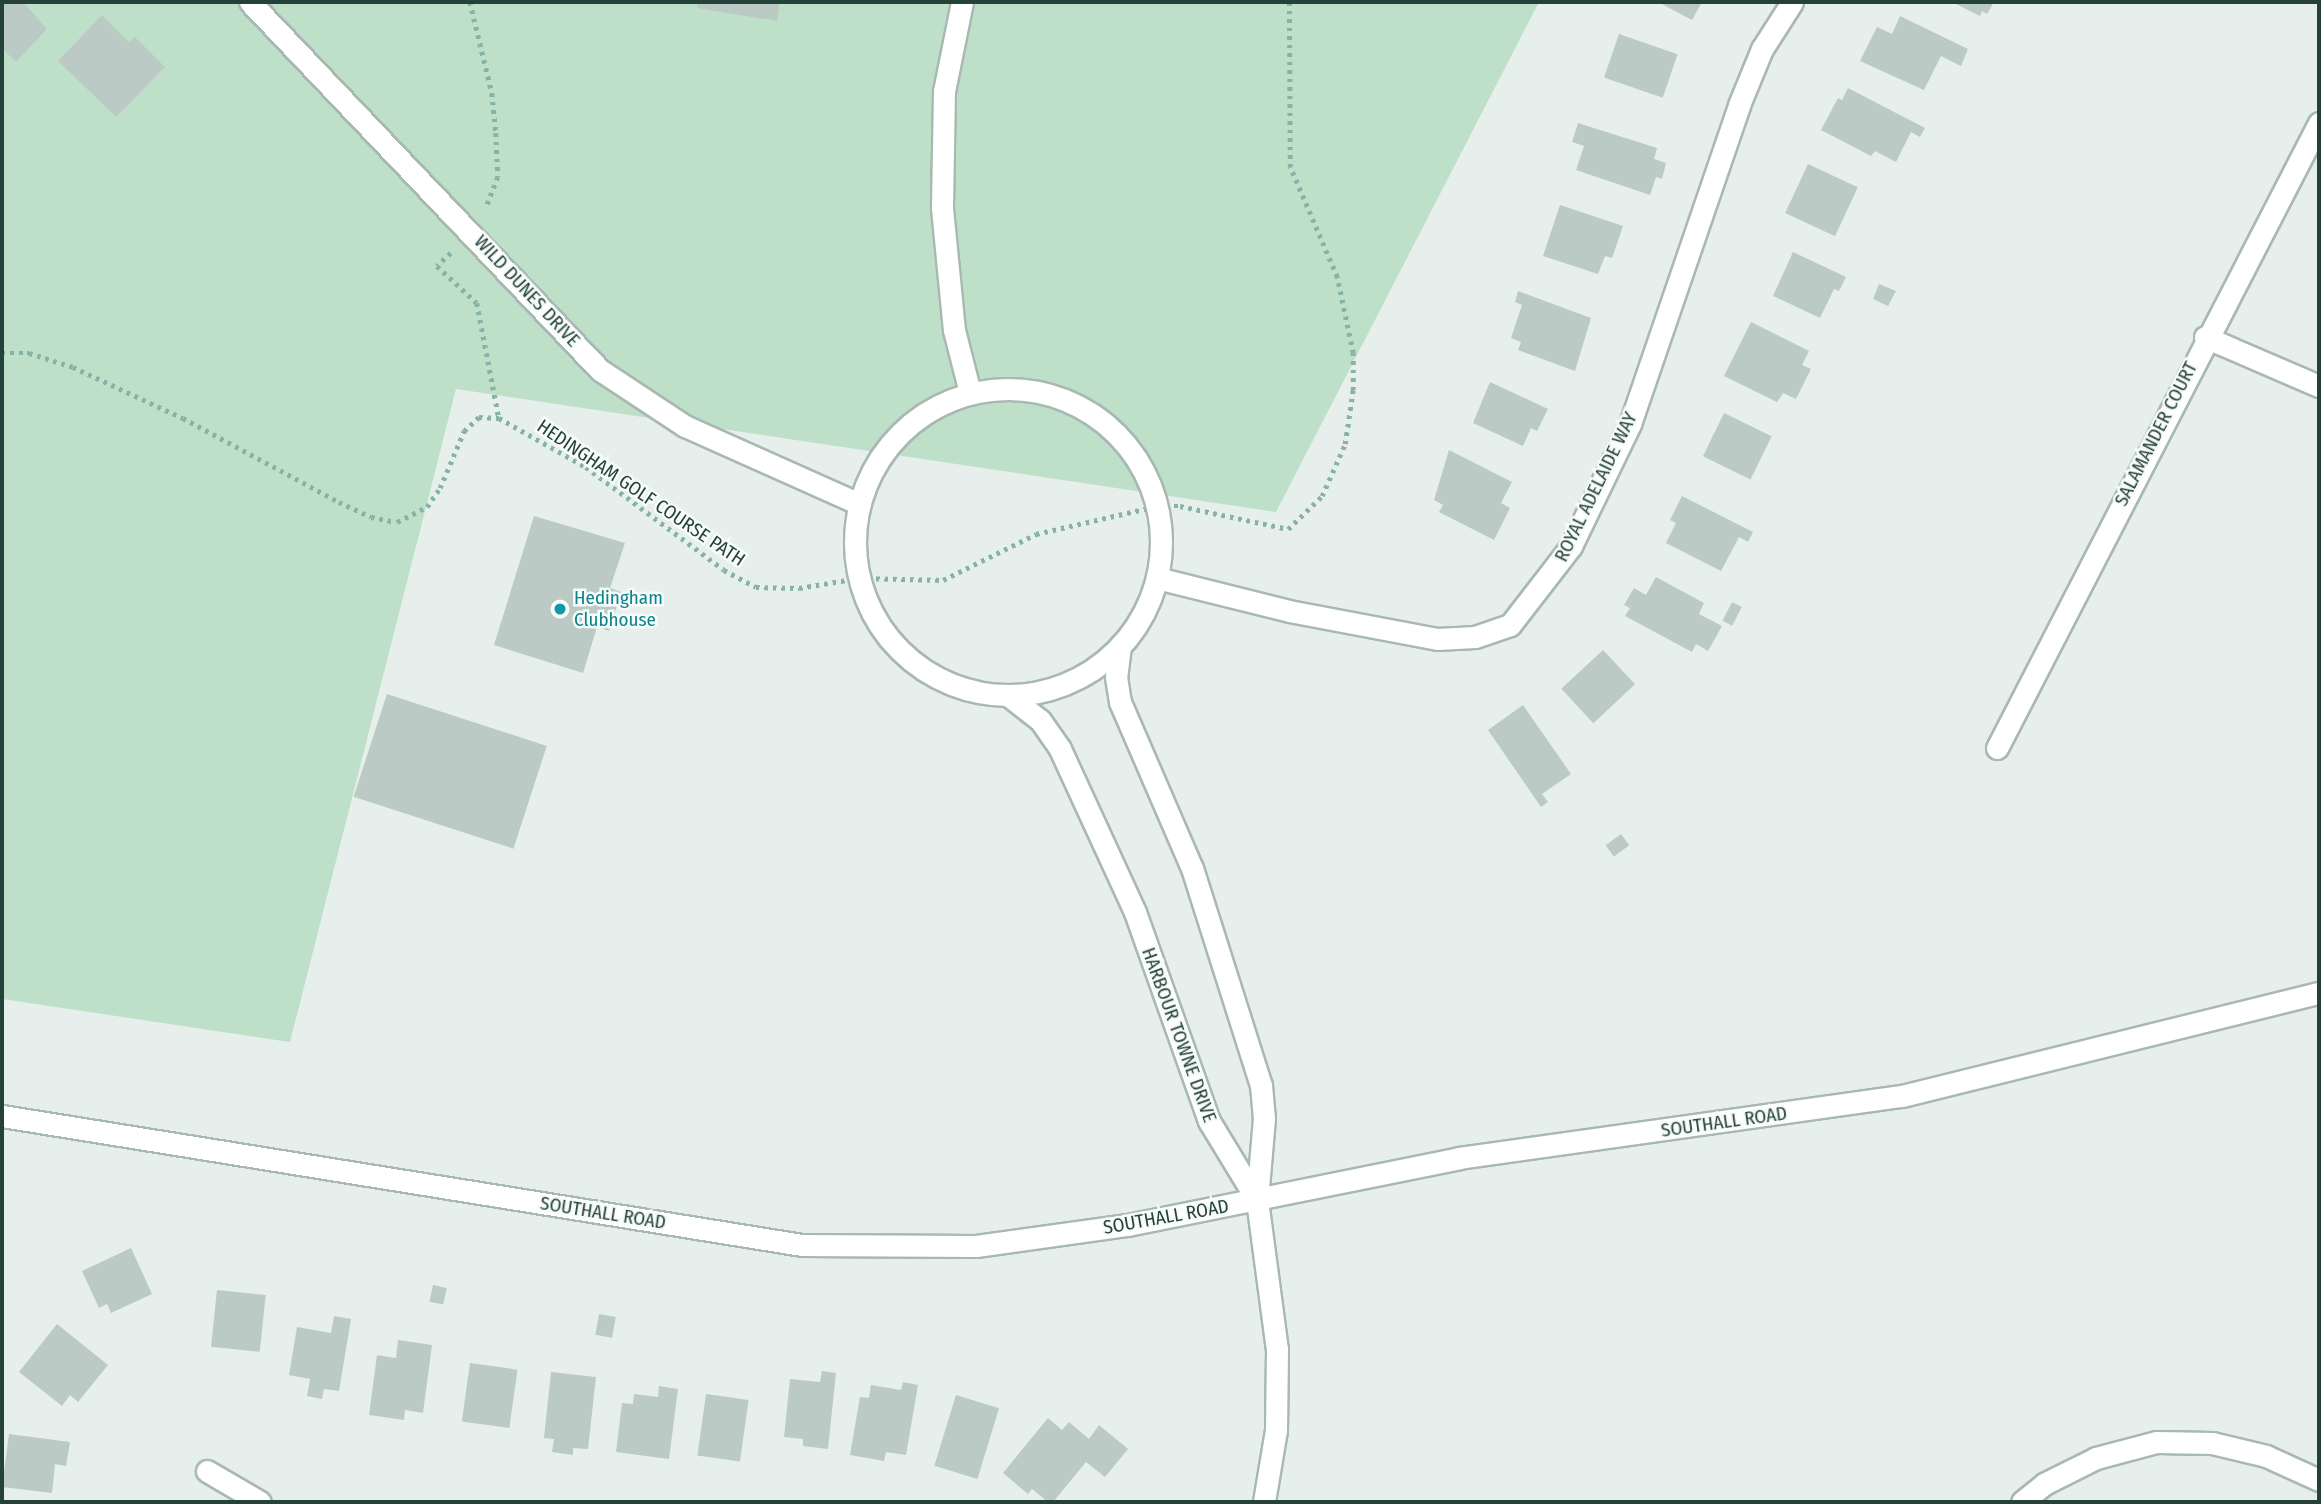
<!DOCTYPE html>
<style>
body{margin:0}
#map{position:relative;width:2321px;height:1504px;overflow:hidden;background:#e6efeb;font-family:"Fira Sans Condensed",sans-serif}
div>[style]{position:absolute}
.green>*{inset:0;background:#bfe0c8}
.building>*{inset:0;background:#bbcac4;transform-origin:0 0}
.path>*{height:4.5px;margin-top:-2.25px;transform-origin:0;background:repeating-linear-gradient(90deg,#86b3a5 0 3.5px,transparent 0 8.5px)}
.roads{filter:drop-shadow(2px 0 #a8b8b2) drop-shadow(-2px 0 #a8b8b2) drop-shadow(0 2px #a8b8b2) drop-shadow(0 -2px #a8b8b2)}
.street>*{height:21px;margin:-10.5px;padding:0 10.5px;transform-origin:10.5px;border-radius:10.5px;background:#fff}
.street>.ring{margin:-10.5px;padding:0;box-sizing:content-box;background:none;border:21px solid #fff;border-radius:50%}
.secondary>*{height:21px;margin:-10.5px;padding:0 10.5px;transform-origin:10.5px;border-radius:10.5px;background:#fff}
.dots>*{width:19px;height:19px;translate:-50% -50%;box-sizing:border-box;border:4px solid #f7fbf9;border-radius:50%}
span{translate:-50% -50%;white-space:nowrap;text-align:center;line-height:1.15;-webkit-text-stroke:5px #f7fbf9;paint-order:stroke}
.street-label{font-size:19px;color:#24423a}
.culture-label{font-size:19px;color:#0d838f}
.left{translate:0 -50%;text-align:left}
.frame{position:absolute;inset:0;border:4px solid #24423a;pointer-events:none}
</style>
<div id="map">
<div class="green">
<div style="clip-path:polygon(2px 2px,1539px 2px,1276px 512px,456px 389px,290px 1042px,2px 999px)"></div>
</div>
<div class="building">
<div style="clip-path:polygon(2px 2px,23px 2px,47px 29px,16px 62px,2px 48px)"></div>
<div style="clip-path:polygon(698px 2px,780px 2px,777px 21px,697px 8px)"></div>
<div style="clip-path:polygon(1658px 2px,1702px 2px,1692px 20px)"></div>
<div style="clip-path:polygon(1952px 2px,1994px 2px,1987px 14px,1982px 11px,1980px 16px)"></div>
<div style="clip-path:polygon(102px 15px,129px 42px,135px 37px,165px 67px,116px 117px,58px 61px)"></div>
<div style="clip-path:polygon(1900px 16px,1968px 49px,1961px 66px,1941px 56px,1924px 90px,1860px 61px,1877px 27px,1892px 34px)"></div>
<div style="left:1619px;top:34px;width:62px;height:46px;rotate:19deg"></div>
<div style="clip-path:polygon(1848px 88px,1925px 128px,1920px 137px,1911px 132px,1896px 162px,1875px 151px,1871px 156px,1821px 130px,1838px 98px,1842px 100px)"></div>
<div style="clip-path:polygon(1578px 123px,1657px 148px,1654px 159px,1666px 163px,1662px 179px,1656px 177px,1650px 195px,1576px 170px,1584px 146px,1572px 142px)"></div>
<div style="left:1808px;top:164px;width:55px;height:54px;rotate:25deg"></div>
<div style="clip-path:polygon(1560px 205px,1623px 226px,1612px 258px,1605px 256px,1598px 274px,1543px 256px)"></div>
<div style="clip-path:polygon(1793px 252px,1846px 277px,1839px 291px,1834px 289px,1820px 318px,1773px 296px)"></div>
<div style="clip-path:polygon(1879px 284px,1896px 291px,1888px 306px,1873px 299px)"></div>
<div style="clip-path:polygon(1518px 291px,1591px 318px,1575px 371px,1518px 350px,1521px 342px,1511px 338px,1522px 305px,1515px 302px)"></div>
<div style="clip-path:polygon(1751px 322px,1809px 351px,1802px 365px,1811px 369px,1796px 399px,1783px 393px,1777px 402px,1724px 376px)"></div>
<div style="clip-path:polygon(1490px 382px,1548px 409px,1537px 431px,1531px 428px,1523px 446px,1473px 423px)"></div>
<div style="left:1724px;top:413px;width:53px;height:48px;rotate:26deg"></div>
<div style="clip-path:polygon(1449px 450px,1512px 482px,1501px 503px,1510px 508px,1494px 540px,1439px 512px,1443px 505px,1434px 500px)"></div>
<div style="clip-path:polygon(1682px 496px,1753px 532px,1748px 542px,1739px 537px,1721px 571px,1666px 543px,1676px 523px,1670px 520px)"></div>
<div style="clip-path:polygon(534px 516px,625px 543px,610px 588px,621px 592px,609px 631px,597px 627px,583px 673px,494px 645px)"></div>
<div style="clip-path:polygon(1656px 577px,1704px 603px,1699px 614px,1722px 626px,1708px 651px,1696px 644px,1692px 652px,1625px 616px,1630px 608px,1624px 605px,1634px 588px,1646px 595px)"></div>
<div style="left:1732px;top:602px;width:11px;height:21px;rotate:27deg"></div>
<div style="left:1603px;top:650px;width:47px;height:57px;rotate:47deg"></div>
<div style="left:387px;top:694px;width:168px;height:108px;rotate:18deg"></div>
<div style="clip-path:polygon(1523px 705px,1571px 774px,1542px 794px,1548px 802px,1541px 807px,1488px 730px)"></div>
<div style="left:1621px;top:834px;width:14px;height:19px;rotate:54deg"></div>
<div style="clip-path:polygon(131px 1248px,152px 1294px,111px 1313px,107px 1304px,99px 1308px,82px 1271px)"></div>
<div style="left:433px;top:1285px;width:14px;height:17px;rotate:12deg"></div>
<div style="left:217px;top:1290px;width:49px;height:57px;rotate:6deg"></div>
<div style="left:599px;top:1314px;width:17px;height:21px;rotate:10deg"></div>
<div style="clip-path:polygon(334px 1316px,351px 1319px,339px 1391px,324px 1389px,322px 1399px,307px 1396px,310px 1379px,289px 1375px,297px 1327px,331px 1333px)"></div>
<div style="clip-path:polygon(57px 1324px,108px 1365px,78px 1402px,70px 1395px,62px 1406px,19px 1372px)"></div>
<div style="clip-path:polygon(398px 1340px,432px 1345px,423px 1413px,405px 1410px,404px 1420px,369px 1415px,377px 1355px,396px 1358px)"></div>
<div style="left:470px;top:1363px;width:48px;height:59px;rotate:8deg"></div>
<div style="clip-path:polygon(822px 1371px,836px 1373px,828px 1449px,803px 1446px,803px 1439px,784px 1437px,790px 1379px,820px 1382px)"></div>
<div style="clip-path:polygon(551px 1372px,596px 1377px,588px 1449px,573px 1448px,573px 1455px,552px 1452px,554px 1439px,544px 1438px)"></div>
<div style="clip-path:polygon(903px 1382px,918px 1385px,906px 1455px,886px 1452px,884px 1461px,850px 1455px,860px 1397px,869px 1398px,871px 1385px,901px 1390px)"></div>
<div style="clip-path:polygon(659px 1386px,678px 1389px,669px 1459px,616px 1452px,622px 1403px,633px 1404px,634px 1394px,658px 1397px)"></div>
<div style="left:706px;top:1394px;width:43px;height:62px;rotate:8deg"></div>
<div style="left:956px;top:1395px;width:45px;height:74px;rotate:17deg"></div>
<div style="clip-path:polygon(1048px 1418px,1062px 1430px,1069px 1422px,1089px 1439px,1099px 1425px,1128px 1449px,1105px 1477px,1086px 1462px,1053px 1502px,1048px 1502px,1032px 1489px,1028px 1494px,1003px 1473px)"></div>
<div style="clip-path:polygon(9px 1434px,70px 1442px,66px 1466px,55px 1464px,52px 1493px,2px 1487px)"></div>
</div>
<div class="path">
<div style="left:470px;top:2px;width:94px;rotate:76.4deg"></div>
<div style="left:492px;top:93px;width:40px;rotate:84.3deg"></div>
<div style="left:496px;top:133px;width:44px;rotate:87.4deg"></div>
<div style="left:498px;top:177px;width:33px;rotate:111deg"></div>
<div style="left:451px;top:253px;width:19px;rotate:137deg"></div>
<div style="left:437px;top:266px;width:54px;rotate:42.8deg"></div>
<div style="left:477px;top:303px;width:117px;rotate:79.2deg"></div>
<div style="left:2px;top:353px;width:27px"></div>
<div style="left:29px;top:353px;width:46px;rotate:17.7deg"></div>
<div style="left:73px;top:367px;width:121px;rotate:24.9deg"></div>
<div style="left:183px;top:418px;width:177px;rotate:28.3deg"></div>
<div style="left:339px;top:502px;width:35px;rotate:25deg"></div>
<div style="left:371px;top:517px;width:26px;rotate:11deg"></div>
<div style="left:397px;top:522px;width:34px;rotate:-27deg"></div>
<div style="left:427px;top:507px;width:23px;rotate:-56deg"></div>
<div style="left:440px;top:488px;width:62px;rotate:-67.2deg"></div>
<div style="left:464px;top:431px;width:21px;rotate:-43deg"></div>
<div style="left:479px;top:417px;width:20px;rotate:3deg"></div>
<div style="left:499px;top:418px;width:100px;rotate:29.4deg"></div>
<div style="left:586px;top:467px;width:172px;rotate:36.7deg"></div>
<div style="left:724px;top:570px;width:36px;rotate:28deg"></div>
<div style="left:756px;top:587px;width:43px;rotate:1.3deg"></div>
<div style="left:799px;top:588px;width:61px;rotate:-9.5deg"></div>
<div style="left:859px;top:578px;width:84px;rotate:1.4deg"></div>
<div style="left:943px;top:580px;width:104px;rotate:-26.3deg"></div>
<div style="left:1036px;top:534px;width:124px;rotate:-13deg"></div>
<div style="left:1157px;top:506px;width:23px"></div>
<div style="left:1180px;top:506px;width:110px;rotate:12deg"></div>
<div style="left:1288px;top:529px;width:47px;rotate:-44.1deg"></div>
<div style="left:1322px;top:496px;width:57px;rotate:-66.1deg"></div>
<div style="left:1345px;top:444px;width:55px;rotate:-81.6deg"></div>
<div style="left:1353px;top:390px;width:37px;rotate:-90deg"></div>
<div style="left:1353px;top:353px;width:78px;rotate:-101.9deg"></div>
<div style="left:1337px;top:277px;width:120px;rotate:-113.1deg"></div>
<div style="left:1290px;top:167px;width:165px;rotate:-90.3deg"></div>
</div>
<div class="roads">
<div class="street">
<div style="left:250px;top:2px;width:508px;rotate:46.44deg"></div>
<div style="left:600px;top:370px;width:102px;rotate:33.4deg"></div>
<div style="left:685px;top:426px;width:191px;rotate:24.1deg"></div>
<div style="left:962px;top:2px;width:91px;rotate:101.4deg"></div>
<div style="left:944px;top:91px;width:117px;rotate:91deg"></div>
<div style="left:942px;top:208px;width:123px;rotate:84.4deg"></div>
<div style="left:954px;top:330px;width:65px;rotate:75.7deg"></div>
<div style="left:2205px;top:337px;width:124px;rotate:23.3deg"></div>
<div class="ring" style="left:855px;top:389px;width:285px;height:285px"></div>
<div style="left:1157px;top:578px;width:136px;rotate:14deg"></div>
<div style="left:1289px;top:611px;width:151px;rotate:10.7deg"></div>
<div style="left:1437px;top:639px;width:38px;rotate:-3deg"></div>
<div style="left:1475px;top:637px;width:37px;rotate:-19deg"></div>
<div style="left:1510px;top:625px;width:100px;rotate:-52.3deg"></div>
<div style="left:1571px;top:546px;width:136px;rotate:-64.2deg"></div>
<div style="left:1630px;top:424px;width:337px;rotate:-71.1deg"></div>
<div style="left:1739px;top:105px;width:61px;rotate:-67.7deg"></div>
<div style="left:1762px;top:49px;width:56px;rotate:-57.4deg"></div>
<div style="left:1120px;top:646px;width:31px;rotate:97deg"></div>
<div style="left:1116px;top:677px;width:25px;rotate:81deg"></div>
<div style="left:1120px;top:702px;width:181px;rotate:66.6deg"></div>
<div style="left:1192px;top:868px;width:228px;rotate:72.4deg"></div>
<div style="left:1261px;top:1085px;width:33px;rotate:85deg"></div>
<div style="left:1264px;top:1118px;width:82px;rotate:94.9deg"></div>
<div style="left:1009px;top:696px;width:39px;rotate:38deg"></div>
<div style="left:1040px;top:720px;width:35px;rotate:55deg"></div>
<div style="left:1060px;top:749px;width:179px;rotate:65.3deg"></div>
<div style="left:1135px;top:912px;width:222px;rotate:70.5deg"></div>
<div style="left:1209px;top:1121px;width:92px;rotate:58.7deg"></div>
<div style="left:1997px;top:748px;width:703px;rotate:-62.74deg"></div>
<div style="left:207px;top:1471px;width:61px;rotate:30.3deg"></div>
<div style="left:2022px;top:1502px;width:28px;rotate:-39deg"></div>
<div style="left:2044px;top:1484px;width:58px;rotate:-26.6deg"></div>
<div style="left:2096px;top:1458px;width:62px;rotate:-14.9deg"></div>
<div style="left:2156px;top:1442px;width:56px;rotate:1deg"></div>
<div style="left:2212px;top:1443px;width:56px;rotate:13.5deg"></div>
<div style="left:2266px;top:1456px;width:58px;rotate:24.4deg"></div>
</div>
<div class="secondary">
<div style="left:2px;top:1116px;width:810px;rotate:9.16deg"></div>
<div style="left:802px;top:1245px;width:174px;rotate:0.3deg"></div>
<div style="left:976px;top:1246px;width:153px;rotate:-7.9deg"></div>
<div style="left:1128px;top:1225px;width:338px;rotate:-11.4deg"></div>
<div style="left:1459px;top:1158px;width:447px;rotate:-8deg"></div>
<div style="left:1902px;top:1096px;width:430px;rotate:-13.9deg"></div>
<div style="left:1257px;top:1200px;width:150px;rotate:82.4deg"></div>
<div style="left:1277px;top:1349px;width:81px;rotate:90.7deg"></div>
<div style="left:1276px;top:1430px;width:73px;rotate:99.5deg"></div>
</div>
</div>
<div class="dots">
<div style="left:560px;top:609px;background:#0f9aa8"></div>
</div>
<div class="street-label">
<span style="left:527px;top:291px;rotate:47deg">WILD DUNES DRIVE</span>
<span style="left:2156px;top:434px;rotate:-63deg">SALAMANDER COURT</span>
<span style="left:1596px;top:487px;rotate:-64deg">ROYAL ADELAIDE WAY</span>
<span style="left:641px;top:493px;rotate:34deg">HEDINGHAM GOLF COURSE PATH</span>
<span style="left:1179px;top:1035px;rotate:70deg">HARBOUR TOWNE DRIVE</span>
<span style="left:1724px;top:1122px;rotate:-8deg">SOUTHALL ROAD</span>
<span style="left:603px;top:1213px;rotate:9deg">SOUTHALL ROAD</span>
<span style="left:1166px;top:1217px;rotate:-10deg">SOUTHALL ROAD</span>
</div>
<div class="culture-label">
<span class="left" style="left:574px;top:609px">Hedingham<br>Clubhouse</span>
</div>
<div class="frame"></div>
</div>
